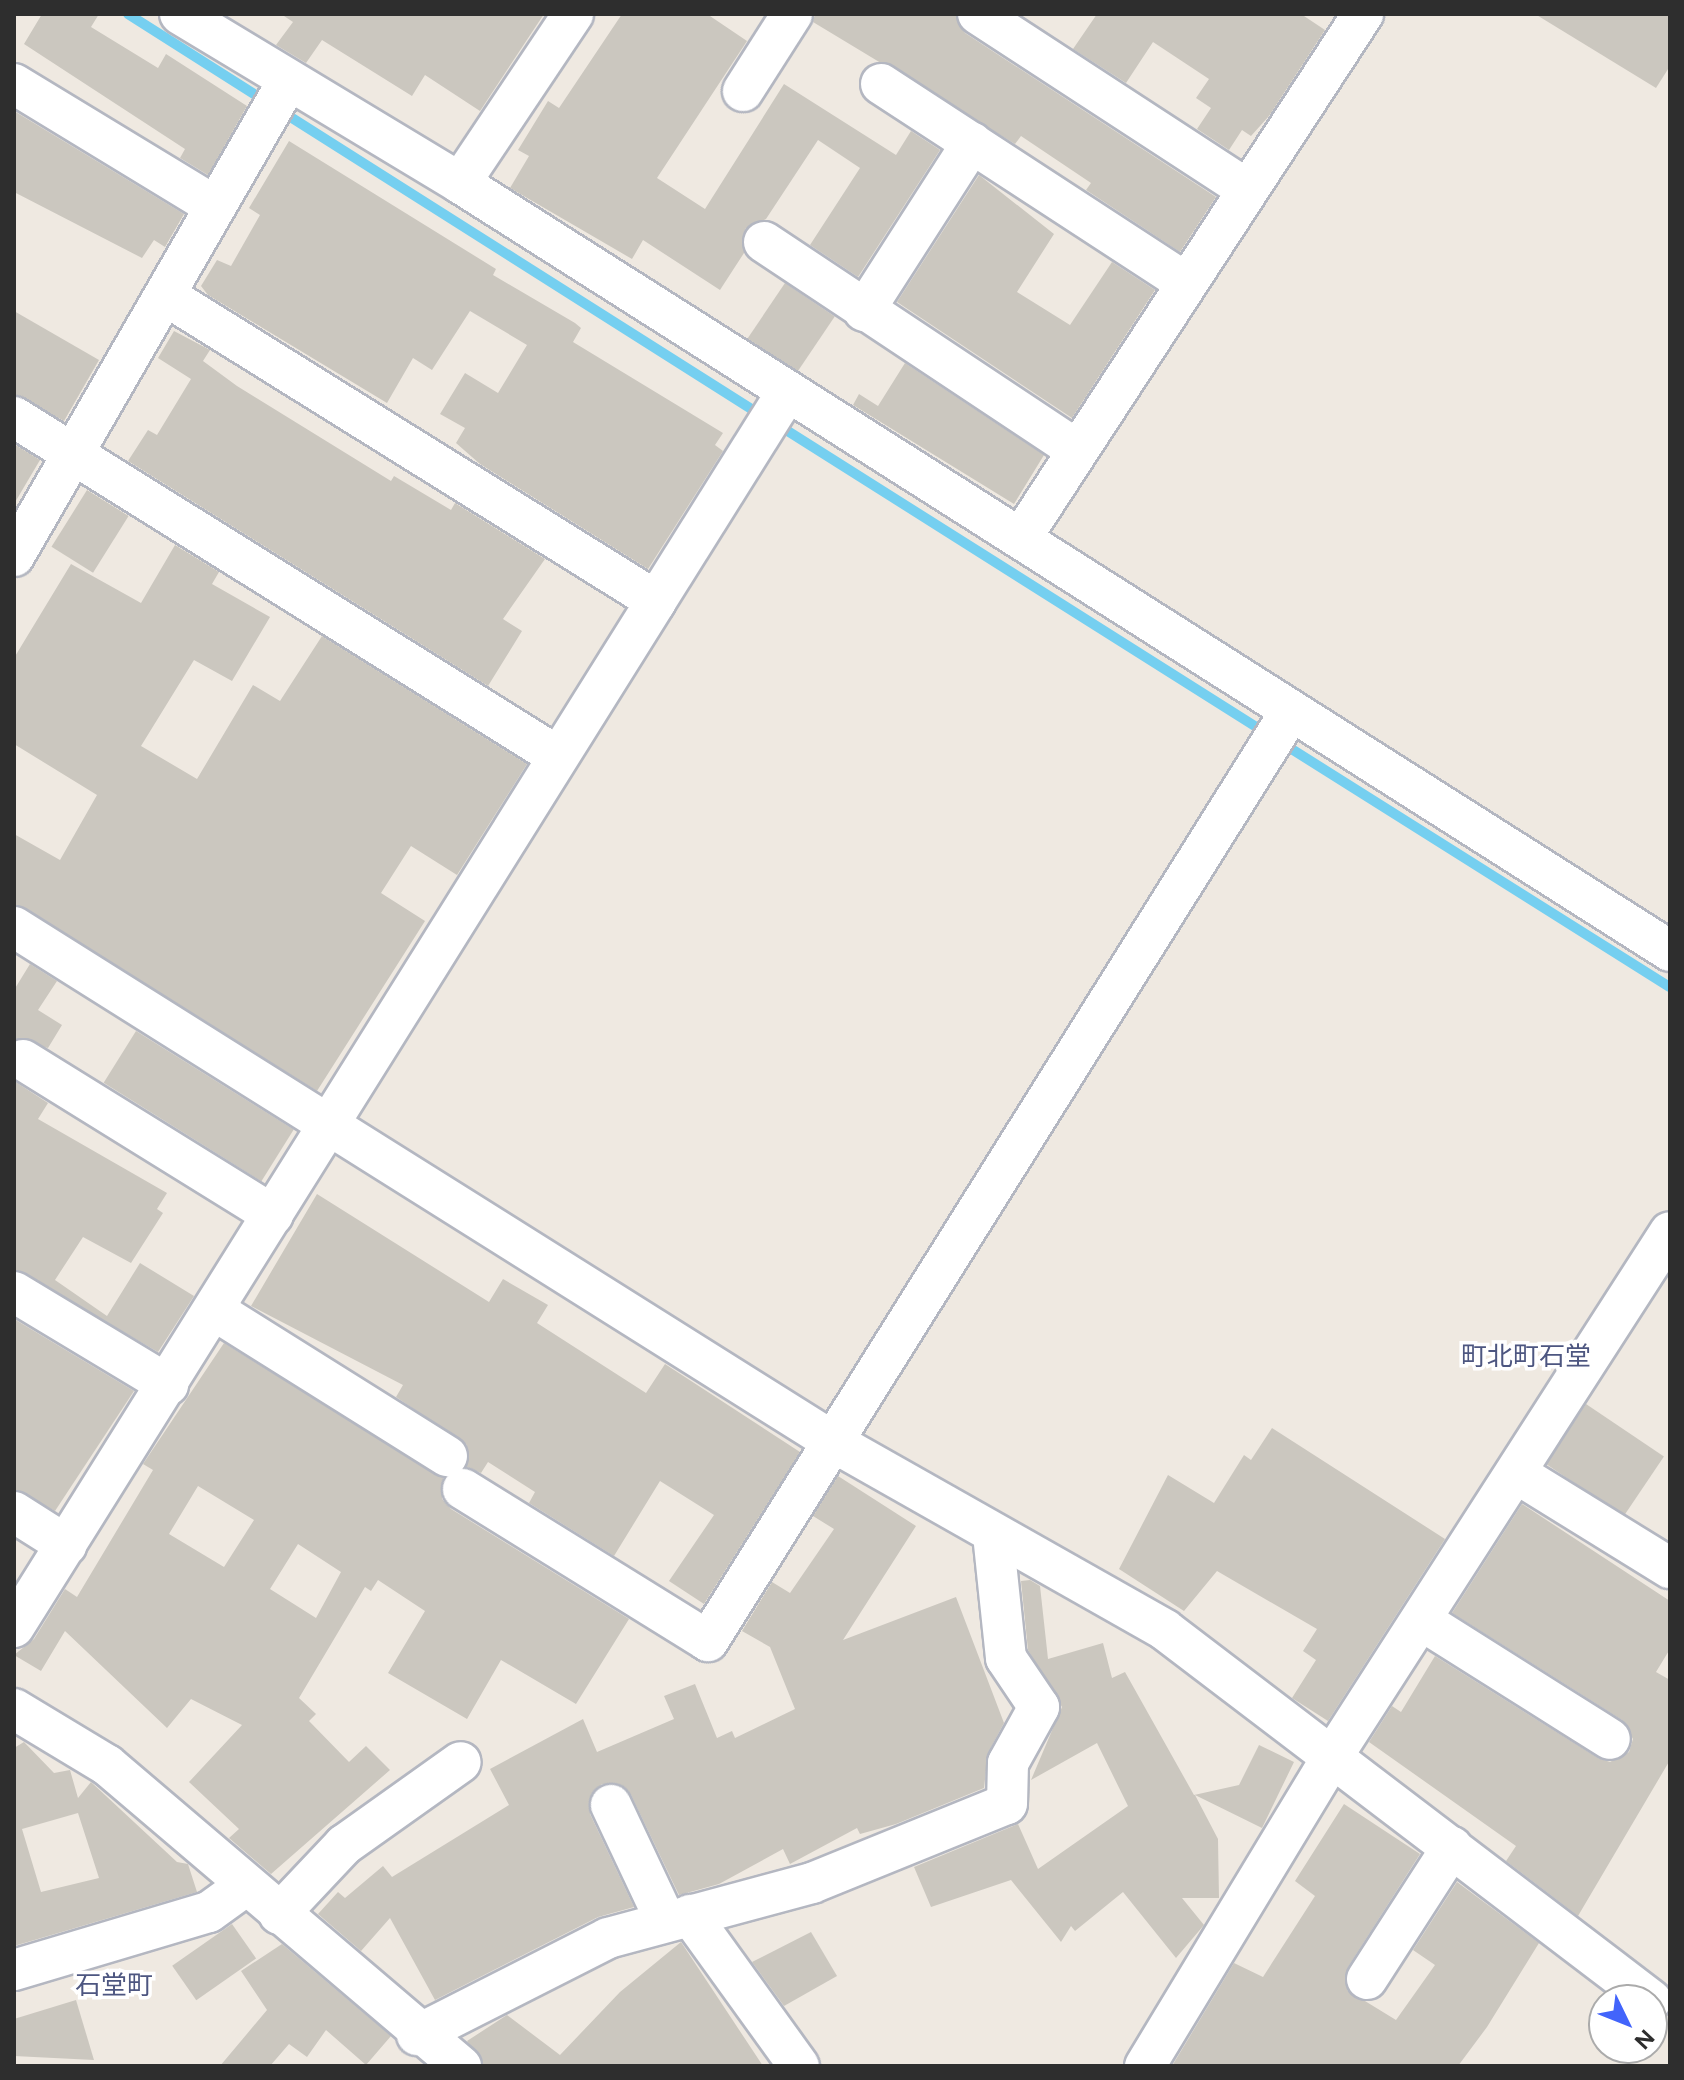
<!DOCTYPE html>
<meta charset="utf-8">
<style>
body{margin:0}
#map{position:relative;width:1684px;height:2080px;overflow:hidden;background:#efe9e1;font-family:Figtree,"Noto Sans JP",sans-serif}
div>[style]{position:absolute}
.stream>*{height:10px;margin:-5px;padding:0 5px;transform-origin:5px;border-radius:5px;background:#75cff0}
.building>*{inset:0;background:#cbc7bf;transform-origin:0 0}
.roads{filter:drop-shadow(2px 0 #b4b7c1) drop-shadow(-2px 0 #b4b7c1) drop-shadow(0 2px #b4b7c1) drop-shadow(0 -2px #b4b7c1)}
.street>*{height:40px;margin:-20px;padding:0 20px;transform-origin:20px;border-radius:20px;background:#fff}
span{translate:-50% -50%;white-space:nowrap;text-align:center;line-height:1.15;-webkit-text-stroke:7px #fff;paint-order:stroke}
.quarter-label{font-size:26px;color:#4d5680}
.frame{position:absolute;inset:0;border:16px solid #2e2e2e;pointer-events:none}
.north{position:absolute;left:1588px;top:1984px;width:80px;height:80px;box-sizing:border-box;background:#fff;border:2px solid #ababab;border-radius:50%;rotate:133deg;font-size:22px;font-weight:700;line-height:32px;text-align:center;color:#2e2e2e}
.north::after{content:'';display:block;margin:auto;width:28px;height:36px;background:#4264fb;clip-path:polygon(50% 0,100% 100%,50% 72%,0 100%)}
</style>
<div id="map">
<div class="stream">
<div style="left:128px;top:14px;width:166px;rotate:32.4deg"></div>
<div style="left:281px;top:111px;width:568px;rotate:32.35deg"></div>
<div style="left:775px;top:423px;width:584px;rotate:32.28deg"></div>
<div style="left:1282px;top:743px;width:458px;rotate:32.2deg"></div>
</div>
<div class="building">
<div style="clip-path:polygon(42px 14px,99px 14px,91px 27px,158px 68px,166px 54px,247px 106px,208px 175px,180px 158px,185px 149px,24px 44px)"></div>
<div style="clip-path:polygon(281px 14px,544px 14px,480px 111px,425px 75px,412px 96px,322px 40px,306px 63px,276px 45px,293px 22px)"></div>
<div style="clip-path:polygon(622px 14px,707px 14px,747px 41px,657px 178px,705px 209px,784px 84px,896px 155px,911px 131px,940px 150px,858px 277px,810px 245px,860px 168px,818px 140px,766px 219px,745px 229px,744px 253px,720px 290px,643px 240px,632px 259px,510px 188px,529px 156px,518px 150px,548px 101px,559px 108px)"></div>
<div style="clip-path:polygon(815px 14px,955px 14px,965px 33px,1216px 197px,1180px 252px,1086px 190px,1091px 183px,1021px 136px,1015px 144px,813px 22px)"></div>
<div style="clip-path:polygon(1097px 14px,1301px 14px,1325px 30px,1269px 116px,1251px 136px,1242px 130px,1229px 150px,1197px 129px,1211px 108px,1196px 98px,1209px 79px,1153px 42px,1126px 83px,1073px 49px)"></div>
<div style="clip-path:polygon(1535px 14px,1670px 14px,1670px 66px,1656px 88px)"></div>
<div style="clip-path:polygon(14px 111px,184px 214px,165px 247px,154px 240px,142px 258px,14px 192px)"></div>
<div style="clip-path:polygon(289px 141px,496px 269px,493px 275px,575px 323px,581px 328px,573px 342px,723px 433px,715px 445px,723px 451px,648px 569px,480px 464px,456px 443px,465px 428px,440px 414px,465px 373px,498px 393px,527px 345px,470px 311px,432px 370px,413px 358px,387px 403px,208px 295px,201px 286px,217px 260px,231px 266px,260px 215px,249px 208px)"></div>
<div style="clip-path:polygon(979px 175px,1054px 234px,1017px 292px,1070px 325px,1112px 262px,1155px 290px,1072px 418px,897px 302px)"></div>
<div style="left:785px;top:283px;width:60px;height:67px;rotate:34deg"></div>
<div style="clip-path:polygon(14px 311px,99px 360px,64px 421px,14px 394px)"></div>
<div style="clip-path:polygon(174px 331px,210px 350px,203px 361px,237px 386px,391px 481px,394px 476px,451px 510px,455px 503px,545px 559px,503px 619px,522px 631px,488px 686px,128px 461px,148px 430px,157px 435px,191px 379px,158px 358px)"></div>
<div style="clip-path:polygon(905px 363px,1044px 455px,1014px 504px,853px 405px,859px 394px,878px 406px)"></div>
<div style="clip-path:polygon(14px 444px,40px 460px,14px 504px)"></div>
<div style="left:87px;top:490px;width:49px;height:67px;rotate:32deg"></div>
<div style="clip-path:polygon(175px 545px,219px 572px,212px 584px,270px 617px,232px 681px,194px 660px,141px 746px,197px 779px,253px 685px,280px 701px,322px 636px,527px 764px,457px 875px,411px 846px,381px 893px,425px 921px,317px 1091px,14px 904px,14px 834px,60px 860px,97px 795px,14px 744px,14px 658px,71px 564px,141px 603px)"></div>
<div style="clip-path:polygon(30px 964px,57px 981px,38px 1010px,62px 1025px,48px 1048px,14px 1039px,14px 990px)"></div>
<div style="left:136px;top:1031px;width:186px;height:61px;rotate:32deg"></div>
<div style="clip-path:polygon(14px 1081px,48px 1103px,38px 1119px,167px 1193px,157px 1209px,163px 1213px,131px 1263px,83px 1237px,55px 1280px,107px 1316px,140px 1263px,194px 1296px,158px 1352px,14px 1269px)"></div>
<div style="clip-path:polygon(317px 1194px,489px 1302px,503px 1279px,548px 1305px,537px 1323px,646px 1393px,665px 1364px,800px 1452px,704px 1604px,669px 1581px,714px 1515px,660px 1481px,614px 1556px,529px 1503px,535px 1492px,488px 1462px,481px 1473px,467px 1467px,467px 1445px,396px 1397px,403px 1385px,251px 1306px)"></div>
<div style="clip-path:polygon(14px 1319px,134px 1391px,55px 1511px,14px 1489px)"></div>
<div style="clip-path:polygon(evenodd,224px 1343px,443px 1478px,442px 1499px,451px 1509px,629px 1619px,576px 1704px,501px 1660px,467px 1719px,388px 1673px,425px 1611px,378px 1580px,371px 1591px,365px 1587px,299px 1698px,316px 1714px,309px 1721px,349px 1762px,366px 1746px,390px 1770px,271px 1874px,229px 1838px,239px 1829px,189px 1782px,242px 1725px,191px 1699px,167px 1728px,65px 1631px,41px 1671px,14px 1655px,34px 1639px,65px 1589px,77px 1597px,153px 1470px,143px 1464px,224px 1343px,198px 1486px,254px 1520px,224px 1567px,169px 1534px,198px 1486px,224px 1343px,298px 1544px,341px 1572px,316px 1618px,270px 1589px,298px 1544px)"></div>
<div style="left:1586px;top:1404px;width:94px;height:72px;rotate:34deg"></div>
<div style="clip-path:polygon(1272px 1428px,1445px 1539px,1328px 1721px,1292px 1698px,1316px 1660px,1303px 1651px,1317px 1629px,1217px 1571px,1184px 1611px,1119px 1569px,1168px 1475px,1214px 1503px,1244px 1455px,1251px 1460px)"></div>
<div style="clip-path:polygon(838px 1476px,916px 1526px,843px 1640px,956px 1597px,1004px 1723px,988px 1753px,984px 1788px,896px 1824px,860px 1834px,857px 1828px,790px 1864px,783px 1849px,719px 1884px,679px 1895px,631px 1795px,602px 1784px,592px 1793px,590px 1814px,634px 1907px,598px 1917px,435px 2000px,390px 1918px,361px 1951px,318px 1914px,338px 1892px,345px 1898px,383px 1866px,392px 1877px,509px 1805px,490px 1769px,583px 1719px,597px 1752px,674px 1719px,664px 1696px,695px 1684px,717px 1738px,732px 1731px,735px 1738px,795px 1709px,770px 1647px,742px 1631px,772px 1582px,790px 1593px,834px 1529px,813px 1516px)"></div>
<div style="clip-path:polygon(1522px 1504px,1670px 1601px,1670px 1649px,1656px 1672px,1670px 1680px,1670px 1760px,1578px 1916px,1506px 1861px,1516px 1846px,1369px 1742px,1392px 1706px,1401px 1712px,1435px 1656px,1598px 1758px,1610px 1762px,1629px 1752px,1633px 1739px,1622px 1720px,1452px 1613px)"></div>
<div style="clip-path:polygon(1030px 1580px,1040px 1586px,1048px 1659px,1103px 1643px,1112px 1678px,1125px 1672px,1194px 1795px,1239px 1785px,1259px 1745px,1294px 1762px,1262px 1828px,1195px 1795px,1218px 1839px,1219px 1898px,1182px 1898px,1204px 1925px,1176px 1958px,1123px 1892px,1075px 1931px,1071px 1926px,1061px 1942px,1011px 1880px,931px 1907px,914px 1867px,1018px 1824px,1038px 1869px,1128px 1806px,1097px 1743px,1031px 1780px,1062px 1707px,1028px 1650px,1021px 1581px)"></div>
<div style="clip-path:polygon(evenodd,24px 1742px,54px 1773px,70px 1770px,78px 1798px,91px 1782px,177px 1862px,188px 1864px,197px 1892px,14px 1946px,14px 1748px,24px 1742px,78px 1813px,99px 1878px,41px 1892px,22px 1829px,78px 1813px)"></div>
<div style="clip-path:polygon(1344px 1804px,1420px 1854px,1348px 1967px,1347px 1990px,1396px 2020px,1435px 1965px,1413px 1950px,1457px 1882px,1539px 1943px,1487px 2027px,1458px 2066px,1172px 2066px,1234px 1963px,1263px 1977px,1315px 1896px,1295px 1881px)"></div>
<div style="left:232px;top:1924px;width:42px;height:73px;rotate:55deg"></div>
<div style="clip-path:polygon(811px 1932px,837px 1976px,784px 2006px,752px 1962px)"></div>
<div style="clip-path:polygon(681px 1942px,763px 2066px,483px 2066px,467px 2041px,507px 2015px,560px 2055px,620px 1992px)"></div>
<div style="clip-path:polygon(282px 1944px,391px 2036px,366px 2065px,326px 2030px,307px 2057px,289px 2044px,270px 2066px,220px 2066px,267px 2010px,241px 1971px)"></div>
<div style="clip-path:polygon(76px 2000px,94px 2060px,14px 2056px,14px 2019px)"></div>
</div>
<div class="roads">
<div class="street">
<div style="left:180px;top:14px;width:327px;rotate:31.1deg"></div>
<div style="left:460px;top:183px;width:1433px;rotate:32.4deg"></div>
<div style="left:978px;top:14px;width:320px;rotate:33.1deg"></div>
<div style="left:14px;top:84px;width:235px;rotate:31.3deg"></div>
<div style="left:881px;top:84px;width:363px;rotate:33.1deg"></div>
<div style="left:743px;top:91px;width:91px;rotate:-57.5deg"></div>
<div style="left:460px;top:183px;width:203px;rotate:-56.2deg"></div>
<div style="left:764px;top:242px;width:374px;rotate:33.6deg"></div>
<div style="left:864px;top:311px;width:200px;rotate:-57.3deg"></div>
<div style="left:14px;top:417px;width:640px;rotate:31.98deg"></div>
<div style="left:1021px;top:538px;width:626px;rotate:-56.87deg"></div>
<div style="left:14px;top:556px;width:548px;rotate:-60.02deg"></div>
<div style="left:656px;top:601px;width:243px;rotate:-57.9deg"></div>
<div style="left:14px;top:927px;width:970px;rotate:32.15deg"></div>
<div style="left:835px;top:1443px;width:379px;rotate:29.5deg"></div>
<div style="left:1165px;top:1630px;width:611px;rotate:37.28deg"></div>
<div style="left:23px;top:1060px;width:294px;rotate:31.8deg"></div>
<div style="left:14px;top:1292px;width:180px;rotate:31.1deg"></div>
<div style="left:214px;top:1310px;width:275px;rotate:32.1deg"></div>
<div style="left:1516px;top:1473px;width:181px;rotate:31.7deg"></div>
<div style="left:463px;top:1489px;width:288px;rotate:31.8deg"></div>
<div style="left:708px;top:1641px;width:1098px;rotate:-57.92deg"></div>
<div style="left:14px;top:1512px;width:62px;rotate:32.4deg"></div>
<div style="left:1421px;top:1620px;width:223px;rotate:32.2deg"></div>
<div style="left:14px;top:1627px;width:1210px;rotate:-57.96deg"></div>
<div style="left:656px;top:601px;width:575px;rotate:-148.08deg"></div>
<div style="left:14px;top:1709px;width:109px;rotate:31.1deg"></div>
<div style="left:107px;top:1765px;width:465px;rotate:40.4deg"></div>
<div style="left:611px;top:1805px;width:129px;rotate:64.8deg"></div>
<div style="left:279px;top:1914px;width:95px;rotate:-46.7deg"></div>
<div style="left:344px;top:1845px;width:143px;rotate:-35.4deg"></div>
<div style="left:690px;top:1915px;width:186px;rotate:54.2deg"></div>
<div style="left:14px;top:1970px;width:203px;rotate:-16.6deg"></div>
<div style="left:209px;top:1912px;width:44px;rotate:-35.8deg"></div>
<div style="left:1367px;top:1979px;width:157px;rotate:-57.2deg"></div>
<div style="left:417px;top:2035px;width:214px;rotate:-26.9deg"></div>
<div style="left:608px;top:1938px;width:211px;rotate:-15.1deg"></div>
<div style="left:812px;top:1883px;width:210px;rotate:-22.1deg"></div>
<div style="left:1007px;top:1804px;width:41px;rotate:-88.6deg"></div>
<div style="left:1008px;top:1763px;width:64px;rotate:-61deg"></div>
<div style="left:1039px;top:1707px;width:59px;rotate:-124deg"></div>
<div style="left:1006px;top:1658px;width:125px;rotate:-96deg"></div>
<div style="left:1145px;top:2066px;width:361px;rotate:-58.8deg"></div>
<div style="left:1332px;top:1757px;width:624px;rotate:-57.23deg"></div>
</div>
</div>
<div class="quarter-label">
<span style="left:1526px;top:1357px">町北町石堂</span>
<span style="left:114px;top:1986px">石堂町</span>
</div>
<div class="frame"></div>
<div class="north">N</div>
</div>
